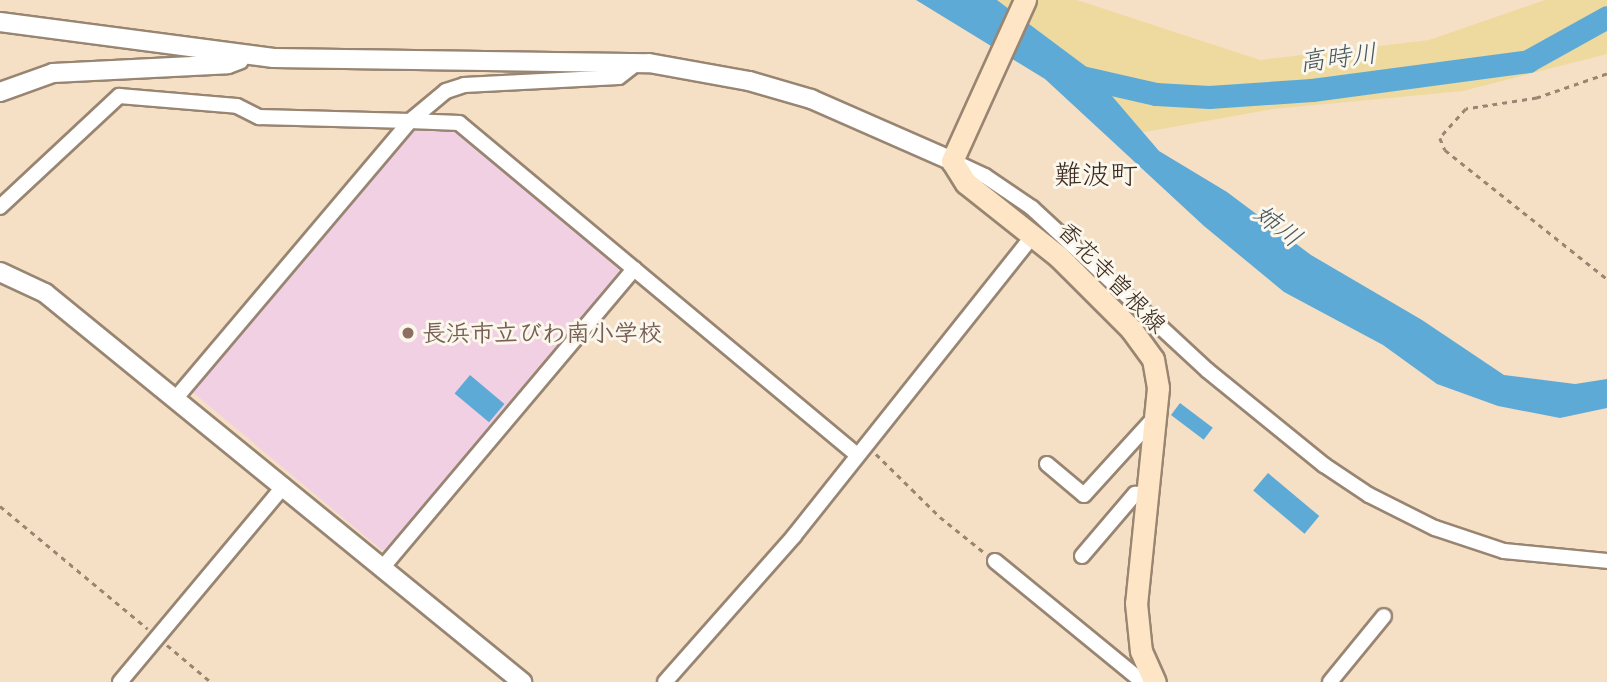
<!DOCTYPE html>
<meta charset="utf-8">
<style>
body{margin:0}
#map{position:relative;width:1607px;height:682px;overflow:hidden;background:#f5e0c5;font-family:Itim,"Klee One",sans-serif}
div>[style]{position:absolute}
.built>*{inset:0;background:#f1d0e4}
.sand>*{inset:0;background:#eeda9e}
.water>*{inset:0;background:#5eaad7;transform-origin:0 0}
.river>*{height:23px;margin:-11.5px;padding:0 11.5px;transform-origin:11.5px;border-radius:11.5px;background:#5eaad7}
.path>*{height:2.5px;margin-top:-1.25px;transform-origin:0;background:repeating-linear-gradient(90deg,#988572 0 5px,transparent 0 10px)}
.roads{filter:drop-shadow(2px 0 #988572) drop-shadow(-2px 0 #988572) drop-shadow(0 2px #988572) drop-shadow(0 -2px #988572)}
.minor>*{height:14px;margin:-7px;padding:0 7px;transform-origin:7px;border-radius:7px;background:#fff}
.tertiary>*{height:18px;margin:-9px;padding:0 9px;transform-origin:9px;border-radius:9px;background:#fff}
.secondary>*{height:21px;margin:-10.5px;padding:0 10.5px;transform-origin:10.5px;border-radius:10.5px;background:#fde5c5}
.dots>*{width:19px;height:19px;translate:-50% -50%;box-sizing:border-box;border:4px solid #fbf7ec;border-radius:50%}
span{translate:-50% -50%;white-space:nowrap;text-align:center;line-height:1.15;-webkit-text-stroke:6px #fbf7ec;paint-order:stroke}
.street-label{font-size:24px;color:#3b2a1e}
.education-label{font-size:24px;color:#785e54;font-weight:700}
.left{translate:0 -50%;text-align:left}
.water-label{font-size:26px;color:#47575f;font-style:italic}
.quarter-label{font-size:28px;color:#3b2a1e}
</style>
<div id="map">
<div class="built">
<div style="clip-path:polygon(413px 126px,455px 129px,625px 267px,626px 275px,389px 556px,190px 390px)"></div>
</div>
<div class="sand">
<div style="clip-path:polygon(997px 0,1077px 0,1260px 60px,1429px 40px,1545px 0,1607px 0,1607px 54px,1463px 91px,1273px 109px,1139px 133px,1088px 68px)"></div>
</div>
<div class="water">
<div style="clip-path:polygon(916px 0,997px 0,1088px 68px,1159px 151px,1227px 192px,1311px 255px,1422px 320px,1504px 375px,1575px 384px,1607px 379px,1607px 408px,1560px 418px,1498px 406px,1437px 384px,1383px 345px,1284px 292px,1204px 226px,1045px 79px)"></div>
<div style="left:470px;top:375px;width:45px;height:24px;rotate:40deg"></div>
<div style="left:1180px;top:403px;width:41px;height:15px;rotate:37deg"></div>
<div style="left:1268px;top:473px;width:67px;height:23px;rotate:40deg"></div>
</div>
<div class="river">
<div style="left:1068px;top:74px;width:90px;rotate:12.8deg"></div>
<div style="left:1156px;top:94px;width:53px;rotate:3.2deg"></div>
<div style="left:1209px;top:97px;width:103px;rotate:-3.9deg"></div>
<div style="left:1312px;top:90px;width:218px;rotate:-7.6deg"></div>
<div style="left:1528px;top:61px;width:90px;rotate:-29.1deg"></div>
</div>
<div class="path">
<div style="left:1607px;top:74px;width:74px;rotate:161.1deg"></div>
<div style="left:1537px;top:98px;width:72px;rotate:171.2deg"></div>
<div style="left:1466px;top:109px;width:39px;rotate:132deg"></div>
<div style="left:1440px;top:138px;width:13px;rotate:67deg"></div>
<div style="left:1445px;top:150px;width:207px;rotate:38.5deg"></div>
<div style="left:876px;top:454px;width:90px;rotate:44.5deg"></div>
<div style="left:940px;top:517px;width:58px;rotate:38.7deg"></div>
<div style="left:0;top:506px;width:192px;rotate:39.7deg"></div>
<div style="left:167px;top:645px;width:57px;rotate:40.1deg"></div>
</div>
<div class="roads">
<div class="minor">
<div style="left:953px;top:161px;width:35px;rotate:25deg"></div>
<div style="left:985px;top:176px;width:57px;rotate:34.2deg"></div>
<div style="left:1032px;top:208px;width:238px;rotate:42.8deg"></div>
<div style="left:1207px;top:370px;width:151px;rotate:39.1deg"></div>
<div style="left:1324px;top:465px;width:54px;rotate:33.7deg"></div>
<div style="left:1369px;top:495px;width:74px;rotate:26.6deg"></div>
<div style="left:1435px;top:528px;width:73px;rotate:18.4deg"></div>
<div style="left:1504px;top:551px;width:103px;rotate:5.5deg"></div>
<div style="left:0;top:207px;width:163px;rotate:-43deg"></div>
<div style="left:119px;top:96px;width:118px;rotate:4.8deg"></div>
<div style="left:237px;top:106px;width:25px;rotate:27deg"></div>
<div style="left:259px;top:117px;width:151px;rotate:1.5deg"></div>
<div style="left:410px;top:121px;width:47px;rotate:-39.8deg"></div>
<div style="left:446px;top:91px;width:19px;rotate:-18deg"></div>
<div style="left:464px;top:85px;width:155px;rotate:-3deg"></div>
<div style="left:619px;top:77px;width:24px;rotate:-38deg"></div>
<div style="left:176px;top:398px;width:363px;rotate:-49.8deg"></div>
<div style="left:410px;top:121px;width:49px;rotate:2.3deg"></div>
<div style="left:459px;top:123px;width:517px;rotate:39.82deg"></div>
<div style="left:1047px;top:464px;width:48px;rotate:40deg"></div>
<div style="left:1084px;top:495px;width:105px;rotate:-47.7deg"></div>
<div style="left:1082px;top:556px;width:82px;rotate:-49.5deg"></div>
<div style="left:1135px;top:494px;width:12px;rotate:-5deg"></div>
<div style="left:995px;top:561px;width:191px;rotate:39.3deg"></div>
<div style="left:383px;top:567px;width:390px;rotate:-49.9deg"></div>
<div style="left:120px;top:682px;width:256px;rotate:-50.1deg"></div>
<div style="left:665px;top:682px;width:195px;rotate:-48.5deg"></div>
<div style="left:794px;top:536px;width:386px;rotate:-51.5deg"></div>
<div style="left:1330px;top:682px;width:85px;rotate:-50.7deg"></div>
</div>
<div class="tertiary">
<div style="left:0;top:22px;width:276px;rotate:7.5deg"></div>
<div style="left:274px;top:58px;width:375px;rotate:0.8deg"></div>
<div style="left:649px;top:63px;width:102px;rotate:10.2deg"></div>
<div style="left:749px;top:81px;width:65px;rotate:16.2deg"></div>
<div style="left:811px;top:99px;width:154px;rotate:23.7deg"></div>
<div style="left:0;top:92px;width:56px;rotate:-19.7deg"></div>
<div style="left:53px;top:73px;width:175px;rotate:-2.9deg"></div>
<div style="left:228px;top:64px;width:12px;rotate:-20deg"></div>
<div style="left:0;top:272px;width:50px;rotate:25deg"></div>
<div style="left:45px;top:293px;width:616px;rotate:39.2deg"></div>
</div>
<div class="secondary">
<div style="left:1025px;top:0;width:177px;rotate:114.4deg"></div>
<div style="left:952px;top:161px;width:26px;rotate:58deg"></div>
<div style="left:966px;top:183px;width:119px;rotate:38.5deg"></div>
<div style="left:1059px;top:257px;width:102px;rotate:45deg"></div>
<div style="left:1131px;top:329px;width:37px;rotate:54deg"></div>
<div style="left:1153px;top:359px;width:29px;rotate:80deg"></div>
<div style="left:1158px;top:388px;width:216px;rotate:95.8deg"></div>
<div style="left:1136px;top:603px;width:48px;rotate:84.1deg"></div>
<div style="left:1141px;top:651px;width:34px;rotate:66deg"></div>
</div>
</div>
<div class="dots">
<div style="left:408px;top:333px;background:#8d6e63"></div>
</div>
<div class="street-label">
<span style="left:1112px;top:277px;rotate:46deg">香花寺曽根線</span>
</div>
<div class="education-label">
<span class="left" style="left:422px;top:333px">長浜市立びわ南小学校</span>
</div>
<div class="water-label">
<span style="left:1338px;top:58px;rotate:-7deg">高時川</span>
<span style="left:1278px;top:226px;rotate:38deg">姉川</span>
</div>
<div class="quarter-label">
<span style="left:1096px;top:174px">難波町</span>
</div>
</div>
